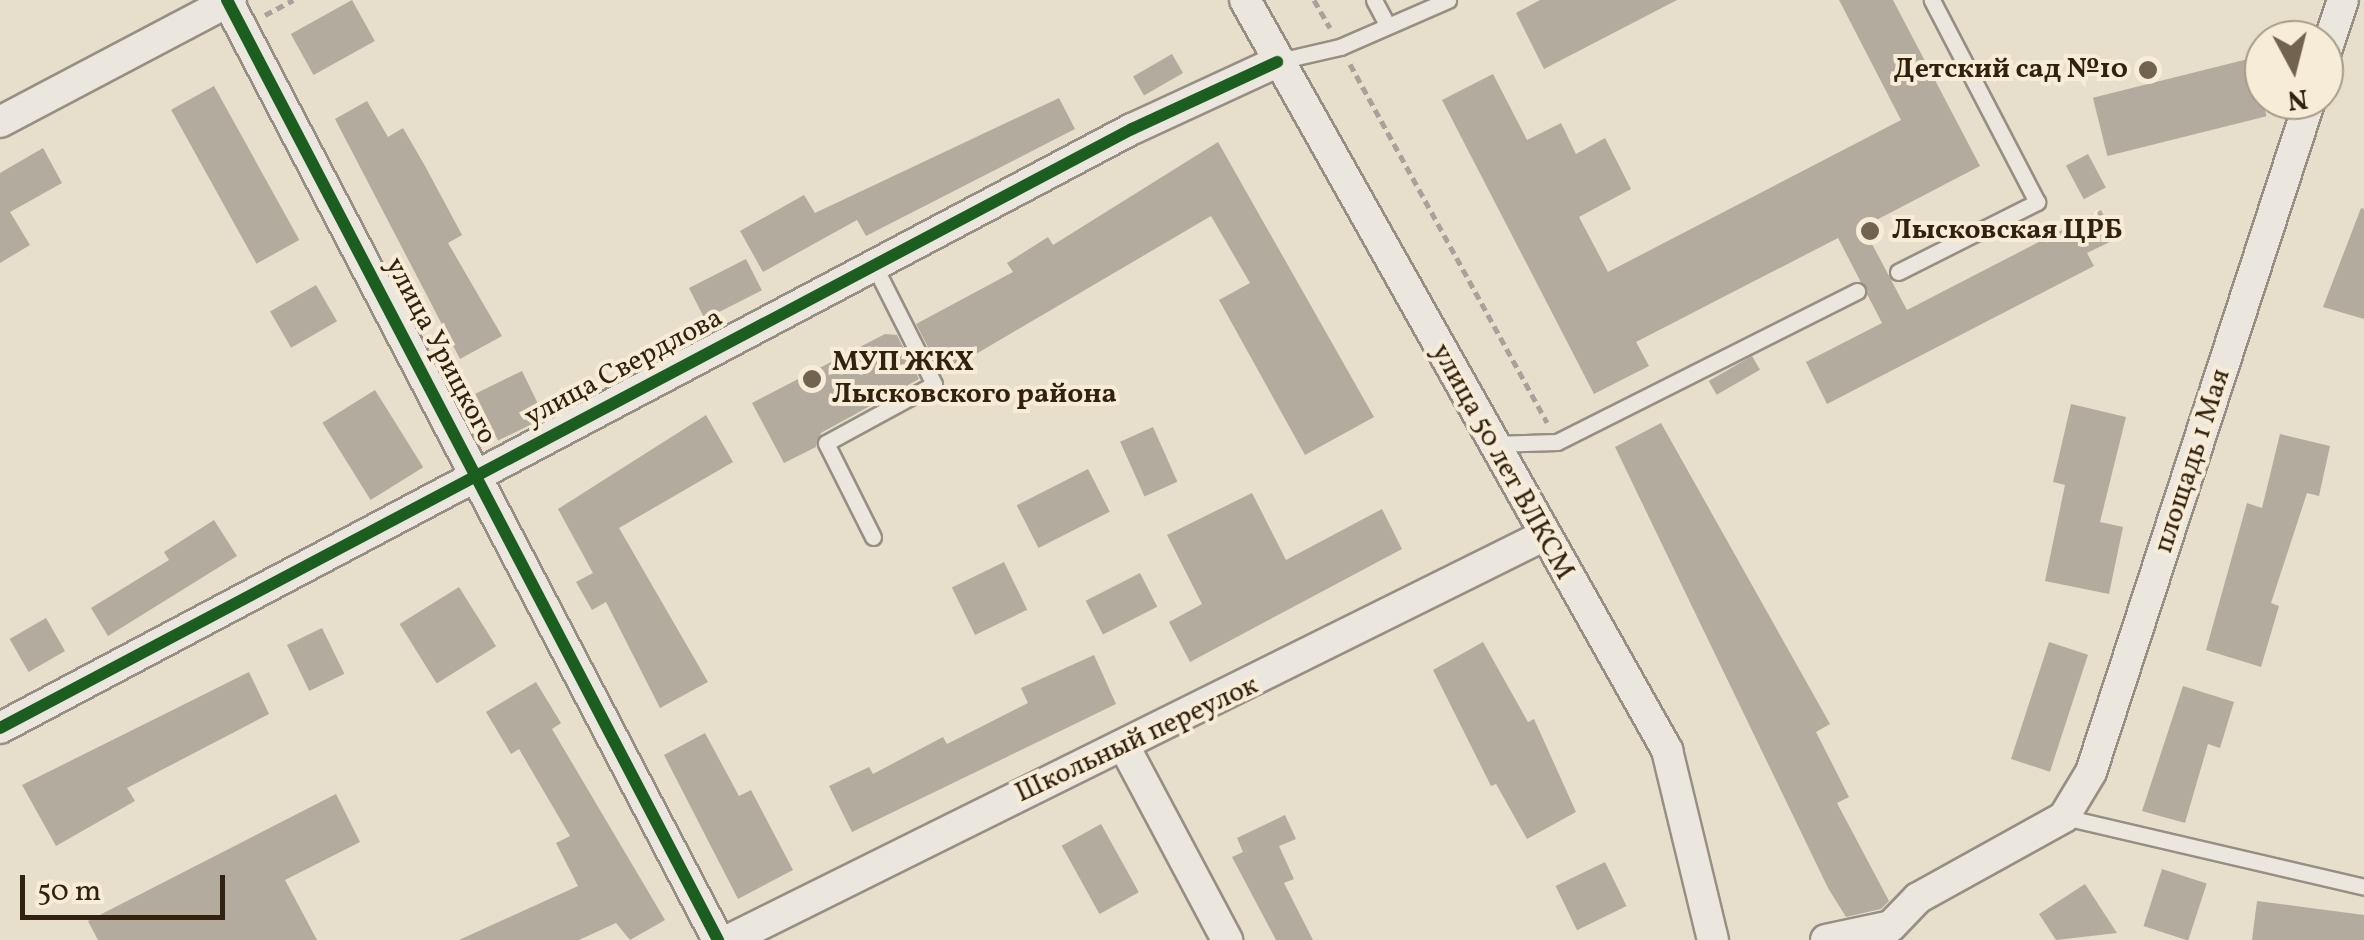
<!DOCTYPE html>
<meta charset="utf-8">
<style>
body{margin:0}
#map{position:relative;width:2364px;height:940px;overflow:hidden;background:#e8decc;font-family:Vollkorn,serif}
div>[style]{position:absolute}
.building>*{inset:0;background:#b3ab9e;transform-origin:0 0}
.path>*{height:5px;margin-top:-2.5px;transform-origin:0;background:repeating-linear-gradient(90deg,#a8a29a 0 8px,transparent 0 13px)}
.roads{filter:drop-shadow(2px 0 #978f83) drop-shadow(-2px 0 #978f83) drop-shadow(0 2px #978f83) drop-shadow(0 -2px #978f83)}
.lane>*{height:15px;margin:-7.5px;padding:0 7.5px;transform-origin:7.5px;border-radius:7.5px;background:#ece7de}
.street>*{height:30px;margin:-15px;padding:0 15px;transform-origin:15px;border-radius:15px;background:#ece7de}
.cycleway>*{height:12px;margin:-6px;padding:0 6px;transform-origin:6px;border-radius:6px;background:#1b5e20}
.dots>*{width:28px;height:28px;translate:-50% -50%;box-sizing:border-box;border:5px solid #f7ecd7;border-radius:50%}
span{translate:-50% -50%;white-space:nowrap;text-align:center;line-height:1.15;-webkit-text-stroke:8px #f7ecd7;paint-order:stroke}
.poi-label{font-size:28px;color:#32210d;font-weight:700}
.right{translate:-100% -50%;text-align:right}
.left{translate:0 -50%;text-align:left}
.street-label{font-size:28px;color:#32210d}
.north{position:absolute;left:2244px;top:20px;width:100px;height:100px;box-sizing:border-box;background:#f7ecd7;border:2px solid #a89b86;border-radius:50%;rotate:173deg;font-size:28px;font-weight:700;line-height:40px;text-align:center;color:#32210d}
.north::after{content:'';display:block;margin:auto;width:35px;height:45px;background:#726350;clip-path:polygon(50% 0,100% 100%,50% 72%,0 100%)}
.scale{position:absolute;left:20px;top:875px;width:205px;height:45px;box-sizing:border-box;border:5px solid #32210d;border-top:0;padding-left:12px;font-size:30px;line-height:35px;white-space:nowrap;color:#32210d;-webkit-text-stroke:8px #f7ecd7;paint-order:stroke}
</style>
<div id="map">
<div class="building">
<div style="left:352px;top:0;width:47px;height:70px;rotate:61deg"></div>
<div style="clip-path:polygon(1540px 0,1677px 0,1544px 69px,1516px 13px)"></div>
<div style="clip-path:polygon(1839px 0,1893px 0,1980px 166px,1863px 227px,1907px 310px,2101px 210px,2116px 239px,2087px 253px,2094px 266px,1827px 404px,1806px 362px,1882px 323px,1838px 238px,1636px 342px,1649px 366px,1594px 394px,1442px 100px,1493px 74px,1527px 140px,1561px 123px,1576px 154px,1605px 138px,1631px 189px,1579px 217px,1608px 272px,1901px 120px)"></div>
<div style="left:1172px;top:54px;width:22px;height:45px;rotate:60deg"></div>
<div style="left:2252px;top:58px;width:60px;height:164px;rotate:76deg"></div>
<div style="left:214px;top:86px;width:176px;height:49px;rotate:61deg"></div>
<div style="clip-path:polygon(1059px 98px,1075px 129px,866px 236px,857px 220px,763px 272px,740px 231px,804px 195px,815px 213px)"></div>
<div style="clip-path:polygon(367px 101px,388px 137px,403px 128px,425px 166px,462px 235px,448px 243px,502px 336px,460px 359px,335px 119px)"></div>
<div style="clip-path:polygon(1218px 142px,1374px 417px,1305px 455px,1219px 300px,1250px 283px,1211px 216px,942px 374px,916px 324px,1013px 272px,1007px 263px,1048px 237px,1053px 245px)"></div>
<div style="clip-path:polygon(43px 148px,62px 183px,10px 212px,30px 245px,0 263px,0 173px)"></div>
<div style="left:2088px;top:154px;width:38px;height:25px;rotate:62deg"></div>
<div style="clip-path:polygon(2361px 208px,2364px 209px,2364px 319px,2323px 307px)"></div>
<div style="left:746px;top:259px;width:35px;height:64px;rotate:63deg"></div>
<div style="left:316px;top:285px;width:42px;height:53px;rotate:60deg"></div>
<div style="clip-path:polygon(885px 334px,897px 335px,919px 379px,821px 433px,816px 447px,784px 463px,752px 403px)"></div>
<div style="left:1752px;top:356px;width:16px;height:50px;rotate:60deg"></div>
<div style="left:522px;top:371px;width:52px;height:52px;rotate:64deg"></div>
<div style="left:375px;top:390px;width:91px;height:62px;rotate:58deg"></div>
<div style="clip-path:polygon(2071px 404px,2126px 417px,2100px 522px,2123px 527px,2109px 594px,2045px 581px,2065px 485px,2053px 482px)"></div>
<div style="clip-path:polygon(706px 415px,733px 462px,619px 528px,708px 682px,660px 708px,606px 602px,592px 610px,576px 582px,593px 573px,558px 509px)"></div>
<div style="clip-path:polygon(1661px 423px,1830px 724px,1816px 732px,1849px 797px,1837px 803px,1889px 901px,1881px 909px,1846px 917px,1828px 888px,1615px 447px)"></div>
<div style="left:1153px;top:427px;width:60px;height:36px;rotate:66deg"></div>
<div style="clip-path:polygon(2280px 434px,2330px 446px,2319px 496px,2307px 493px,2271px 603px,2279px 606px,2261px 667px,2206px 650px,2247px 503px,2262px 508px)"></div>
<div style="left:1088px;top:469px;width:48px;height:80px;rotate:63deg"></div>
<div style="clip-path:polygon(1252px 493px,1286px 560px,1382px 509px,1402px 549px,1190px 662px,1169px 622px,1202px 604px,1167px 535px)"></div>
<div style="clip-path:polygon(214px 520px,237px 556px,108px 636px,91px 608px,169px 560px,164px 552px)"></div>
<div style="left:1004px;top:562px;width:53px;height:58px;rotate:64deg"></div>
<div style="left:1140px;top:573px;width:38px;height:61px;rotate:63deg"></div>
<div style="left:459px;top:587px;width:70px;height:70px;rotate:58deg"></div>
<div style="left:46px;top:618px;width:38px;height:42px;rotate:60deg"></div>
<div style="left:322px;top:628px;width:51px;height:39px;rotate:64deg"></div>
<div style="clip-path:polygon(1483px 642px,1528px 722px,1534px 719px,1576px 812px,1527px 839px,1496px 784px,1491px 786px,1433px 670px)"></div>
<div style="left:2049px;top:642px;width:41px;height:123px;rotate:18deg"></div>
<div style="clip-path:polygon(1094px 655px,1116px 704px,852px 832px,829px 786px,869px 767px,873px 774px,943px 737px,947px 744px,1028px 703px,1021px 688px)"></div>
<div style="clip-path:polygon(249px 672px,269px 714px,127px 788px,135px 801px,56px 846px,22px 785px)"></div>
<div style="clip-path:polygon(536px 682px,561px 723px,552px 729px,665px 920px,630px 940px,616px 923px,579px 940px,459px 940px,578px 886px,556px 843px,570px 836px,519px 749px,511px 754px,486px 712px)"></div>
<div style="clip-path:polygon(2183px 686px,2234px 702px,2220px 748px,2208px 744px,2185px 823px,2142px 811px)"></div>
<div style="clip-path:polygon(705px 733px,739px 796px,751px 790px,793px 870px,738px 899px,664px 755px)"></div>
<div style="clip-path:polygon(336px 794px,360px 842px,285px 880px,317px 940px,98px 940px,88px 921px)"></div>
<div style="clip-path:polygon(1285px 815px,1296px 839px,1279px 846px,1294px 879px,1284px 883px,1313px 940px,1276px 940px,1232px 857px,1243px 852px,1237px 838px)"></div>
<div style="left:1101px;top:824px;width:78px;height:45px;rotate:61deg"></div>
<div style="left:1605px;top:862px;width:49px;height:55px;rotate:64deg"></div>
<div style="left:2162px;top:869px;width:47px;height:60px;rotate:18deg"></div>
<div style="clip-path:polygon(2085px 884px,2117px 933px,2056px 940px,2039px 914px)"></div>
<div style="clip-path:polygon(2257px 901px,2364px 915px,2364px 940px,2252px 940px)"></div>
</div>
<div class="path">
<div style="left:1314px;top:0;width:32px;rotate:60deg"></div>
<div style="left:265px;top:15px;width:32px;rotate:-28deg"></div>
<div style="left:1350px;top:64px;width:409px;rotate:61.2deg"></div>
</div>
<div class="roads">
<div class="lane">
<div style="left:1374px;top:0;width:26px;rotate:62deg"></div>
<div style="left:1279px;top:61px;width:63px;rotate:-12.9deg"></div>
<div style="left:1340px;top:47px;width:118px;rotate:-23.5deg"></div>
<div style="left:1898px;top:272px;width:156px;rotate:-26.7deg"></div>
<div style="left:2037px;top:202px;width:228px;rotate:-117.5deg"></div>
<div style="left:1492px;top:444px;width:65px;rotate:-1.8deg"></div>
<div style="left:1557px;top:442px;width:336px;rotate:-26.7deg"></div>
<div style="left:873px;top:537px;width:105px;rotate:-116.6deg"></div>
<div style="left:826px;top:443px;width:123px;rotate:-28.6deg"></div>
<div style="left:934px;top:384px;width:133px;rotate:-116.8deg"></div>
<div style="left:2064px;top:817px;width:308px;rotate:13.1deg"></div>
</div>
<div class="street">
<div style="left:227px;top:0;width:1061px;rotate:62.42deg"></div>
<div style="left:1245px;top:0;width:861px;rotate:60.63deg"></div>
<div style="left:1667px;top:750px;width:195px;rotate:76.4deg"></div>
<div style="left:2324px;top:57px;width:60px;rotate:-71.6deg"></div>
<div style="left:0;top:122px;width:261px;rotate:-27.8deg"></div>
<div style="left:0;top:728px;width:1281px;rotate:-27.89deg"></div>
<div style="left:1132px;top:129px;width:160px;rotate:-24.8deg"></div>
<div style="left:1124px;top:746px;width:220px;rotate:62deg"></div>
<div style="left:729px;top:940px;width:909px;rotate:-26.4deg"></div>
<div style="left:1826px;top:940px;width:66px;rotate:-12.2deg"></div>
<div style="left:1891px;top:926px;width:39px;rotate:-46deg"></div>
<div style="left:1918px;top:898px;width:167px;rotate:-29deg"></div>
<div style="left:2064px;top:817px;width:52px;rotate:-59deg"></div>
<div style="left:2091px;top:772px;width:707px;rotate:-71.95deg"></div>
</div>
</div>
<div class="cycleway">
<div style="left:227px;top:0;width:1061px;rotate:62.42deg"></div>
<div style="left:0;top:728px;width:1281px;rotate:-27.89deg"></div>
<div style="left:1132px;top:129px;width:160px;rotate:-24.8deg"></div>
</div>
<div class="dots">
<div style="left:2148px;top:70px;background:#726350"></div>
<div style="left:1870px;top:231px;background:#726350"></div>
<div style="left:812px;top:379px;background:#726350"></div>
</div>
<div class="poi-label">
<span class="right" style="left:2128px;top:70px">Детский сад №10</span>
<span class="left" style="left:1892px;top:231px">Лысковская ЦРБ</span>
<span class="left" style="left:832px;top:379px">МУП ЖКХ<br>Лысковского района</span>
</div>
<div class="street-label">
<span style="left:440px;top:351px;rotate:62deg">улица Урицкого</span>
<span style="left:624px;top:368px;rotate:-28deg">улица Свердлова</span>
<span style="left:2193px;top:461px;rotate:-72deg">площадь 1 Мая</span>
<span style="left:1502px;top:462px;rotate:61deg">улица 50 лет ВЛКСМ</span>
<span style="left:1137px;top:740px;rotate:-25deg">Школьный переулок</span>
</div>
<div class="north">N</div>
<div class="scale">50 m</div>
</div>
